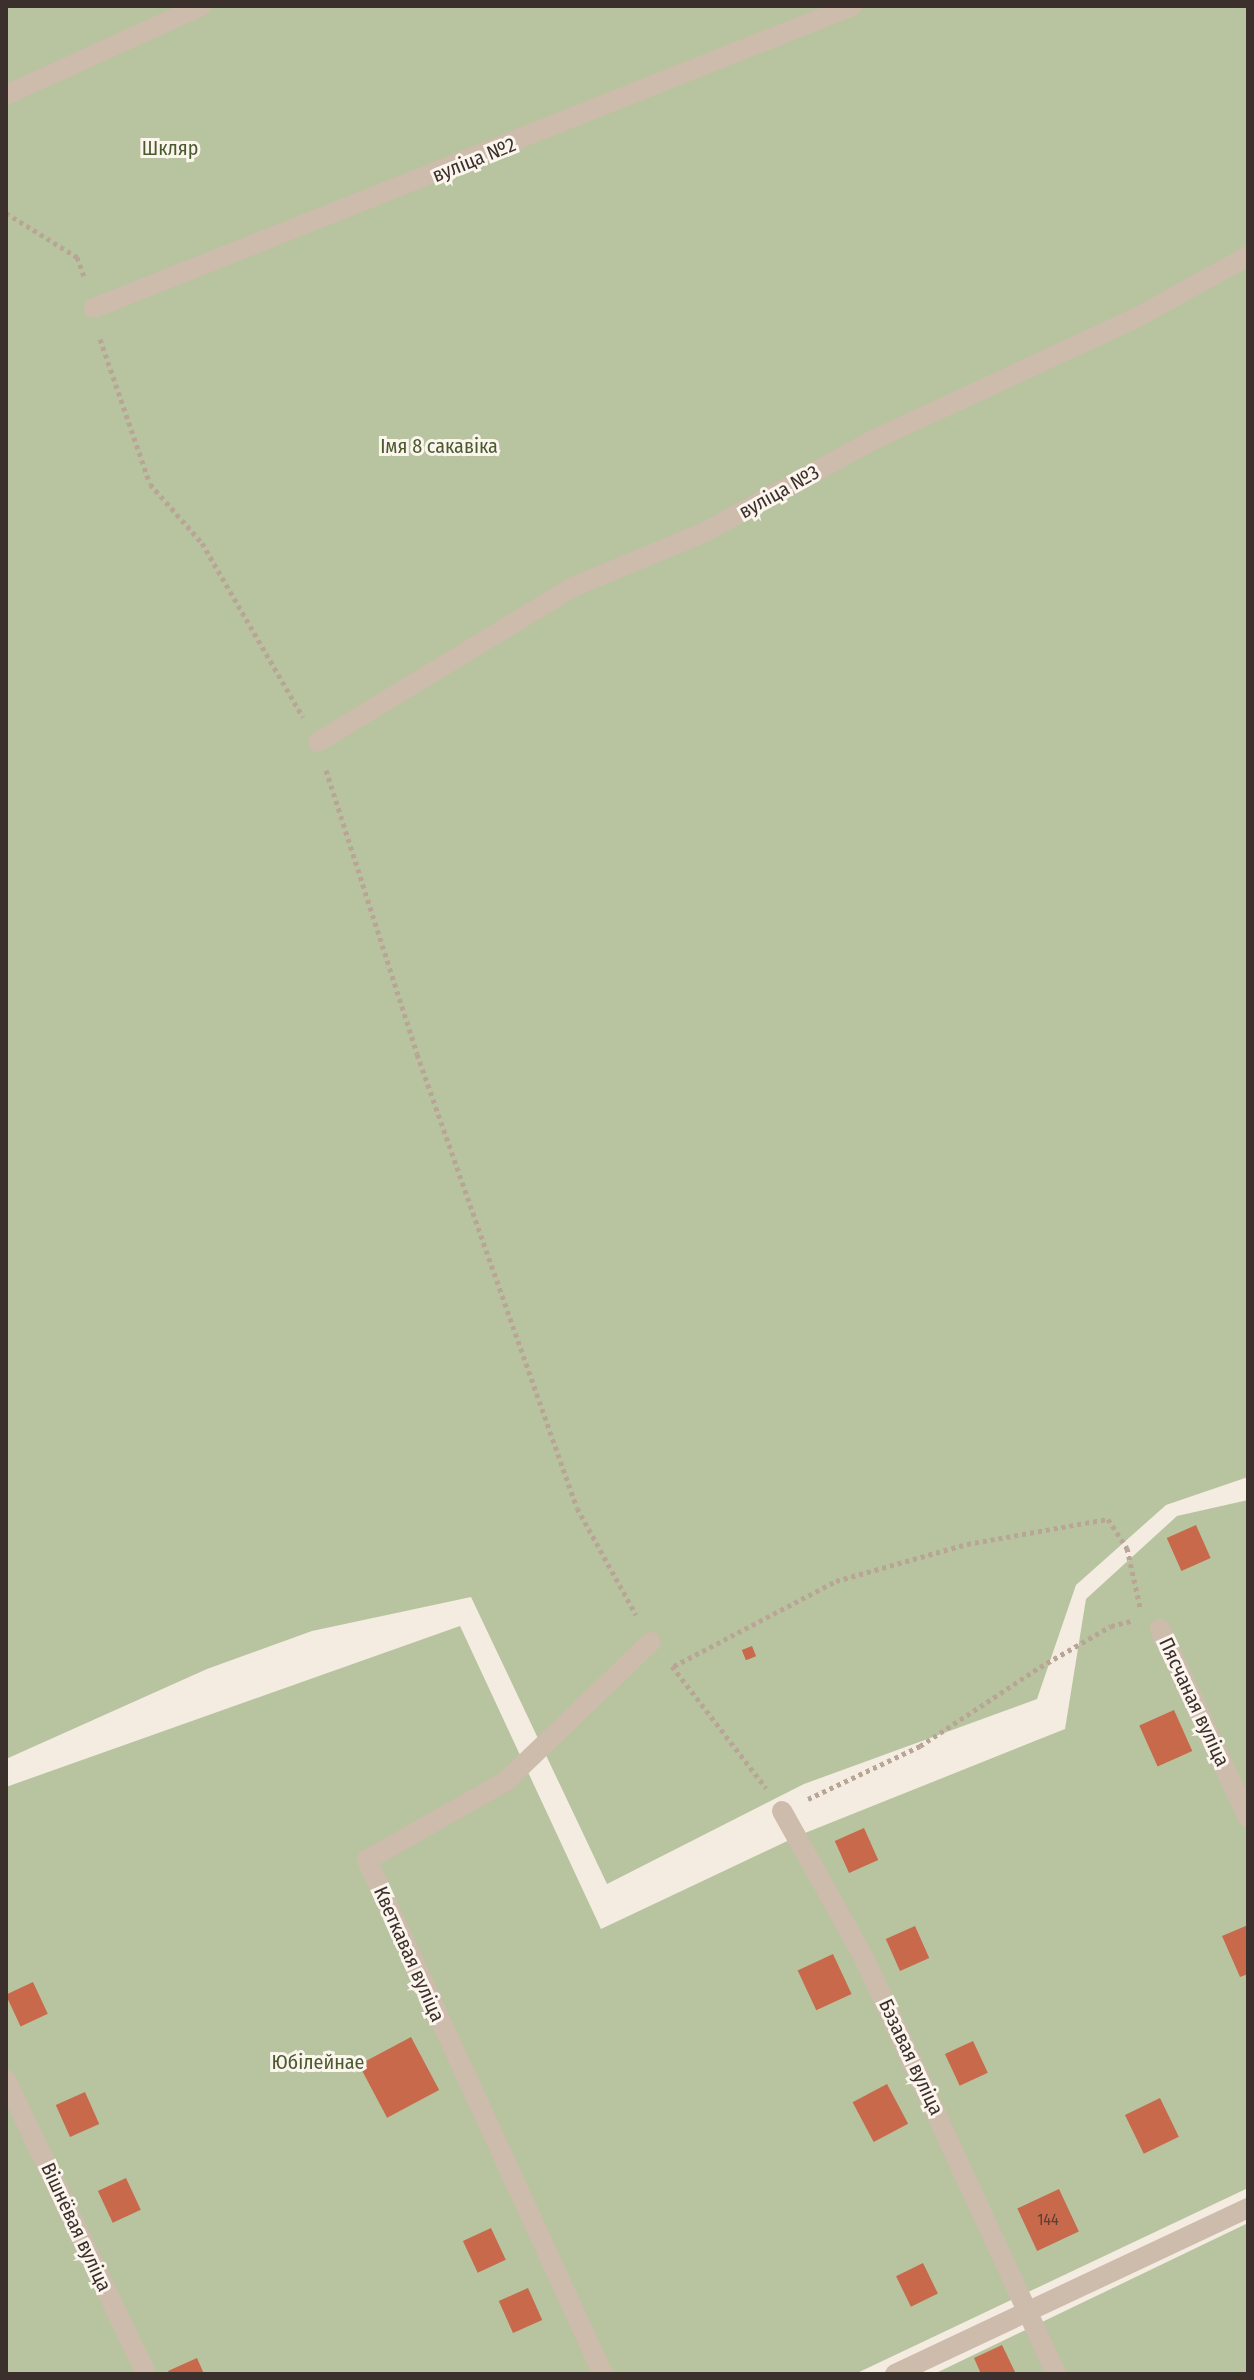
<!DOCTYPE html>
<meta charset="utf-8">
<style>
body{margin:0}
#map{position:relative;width:1254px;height:2380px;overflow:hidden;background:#f4ebe1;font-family:"Fira Sans Condensed",sans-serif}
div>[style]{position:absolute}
.green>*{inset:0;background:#b8c4a0}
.building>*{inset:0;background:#c8694b;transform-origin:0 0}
.path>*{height:5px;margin-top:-2.5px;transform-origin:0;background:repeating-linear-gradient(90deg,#b9a596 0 4px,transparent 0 8px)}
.minor>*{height:20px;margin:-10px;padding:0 10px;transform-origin:10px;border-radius:10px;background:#cdbbac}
span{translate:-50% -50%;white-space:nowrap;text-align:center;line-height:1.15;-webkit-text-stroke:6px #fbf5ee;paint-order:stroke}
.number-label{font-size:16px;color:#5e3e33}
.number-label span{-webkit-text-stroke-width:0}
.park-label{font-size:20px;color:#4a5a2e}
.street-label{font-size:20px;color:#3b302b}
.frame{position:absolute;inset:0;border:8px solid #3b302b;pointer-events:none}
</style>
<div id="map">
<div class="green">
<div style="clip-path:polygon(6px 6px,1248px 6px,1248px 1477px,1166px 1505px,1076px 1585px,1037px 1699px,804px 1784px,607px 1884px,471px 1597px,312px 1631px,207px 1669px,6px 1759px)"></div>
<div style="clip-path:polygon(1248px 1500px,1248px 2188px,855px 2374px,6px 2374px,6px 1787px,460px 1626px,601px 1929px,800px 1835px,1065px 1729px,1086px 1599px,1177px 1516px)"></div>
<div style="clip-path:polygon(1248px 2223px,1248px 2374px,934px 2374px)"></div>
</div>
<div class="building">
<div style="left:1196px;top:1525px;width:36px;height:32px;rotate:66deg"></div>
<div style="left:752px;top:1646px;width:11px;height:11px;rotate:68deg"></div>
<div style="left:1174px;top:1710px;width:45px;height:38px;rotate:66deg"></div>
<div style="left:864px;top:1828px;width:35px;height:32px;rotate:66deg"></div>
<div style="clip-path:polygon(1248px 1925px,1248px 1974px,1240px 1977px,1222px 1936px)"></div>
<div style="left:915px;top:1926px;width:35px;height:32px;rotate:66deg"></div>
<div style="left:833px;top:1954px;width:44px;height:39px;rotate:65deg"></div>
<div style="left:33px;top:1982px;width:35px;height:30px;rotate:65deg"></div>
<div style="left:411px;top:2037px;width:60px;height:59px;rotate:62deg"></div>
<div style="left:973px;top:2041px;width:35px;height:31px;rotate:65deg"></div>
<div style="left:887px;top:2084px;width:45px;height:39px;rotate:62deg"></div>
<div style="left:85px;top:2092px;width:35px;height:32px;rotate:66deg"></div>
<div style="left:1160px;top:2098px;width:43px;height:39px;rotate:64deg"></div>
<div style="left:126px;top:2178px;width:35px;height:31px;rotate:65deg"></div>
<div style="left:1059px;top:2189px;width:47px;height:46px;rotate:65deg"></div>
<div style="left:491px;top:2228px;width:35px;height:31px;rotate:65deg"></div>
<div style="left:923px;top:2263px;width:34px;height:30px;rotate:64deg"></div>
<div style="left:528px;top:2288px;width:35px;height:32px;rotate:66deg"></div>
<div style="clip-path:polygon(1002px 2345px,1016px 2374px,981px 2374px,974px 2358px)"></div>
<div style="clip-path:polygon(197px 2358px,204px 2374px,170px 2374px,168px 2371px)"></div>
</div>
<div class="path">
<div style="left:6px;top:213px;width:84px;rotate:31.8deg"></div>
<div style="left:77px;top:257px;width:23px;rotate:70deg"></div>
<div style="left:100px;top:339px;width:153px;rotate:71deg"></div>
<div style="left:150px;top:484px;width:79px;rotate:48.6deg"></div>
<div style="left:202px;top:543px;width:201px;rotate:59.9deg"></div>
<div style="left:326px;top:770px;width:298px;rotate:72.2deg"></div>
<div style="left:417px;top:1054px;width:481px;rotate:70.6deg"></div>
<div style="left:577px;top:1508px;width:122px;rotate:61.1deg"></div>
<div style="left:672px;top:1666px;width:154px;rotate:52.4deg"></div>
<div style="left:674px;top:1666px;width:183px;rotate:-27.7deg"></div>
<div style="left:836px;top:1581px;width:136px;rotate:-15.8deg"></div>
<div style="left:967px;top:1544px;width:143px;rotate:-10.1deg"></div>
<div style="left:1108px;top:1519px;width:35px;rotate:57deg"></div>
<div style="left:1127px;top:1548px;width:60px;rotate:77.6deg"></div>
<div style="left:808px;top:1799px;width:124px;rotate:-25.3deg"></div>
<div style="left:920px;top:1746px;width:144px;rotate:-33.4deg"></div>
<div style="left:1040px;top:1667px;width:82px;rotate:-30deg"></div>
<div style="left:1111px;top:1626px;width:21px;rotate:-14deg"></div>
</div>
<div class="minor">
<div style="left:6px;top:95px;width:214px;rotate:-24.5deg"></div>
<div style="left:94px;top:308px;width:816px;rotate:-21.72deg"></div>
<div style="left:318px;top:742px;width:298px;rotate:-31.3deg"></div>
<div style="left:573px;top:587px;width:143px;rotate:-22.6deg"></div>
<div style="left:705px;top:532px;width:192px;rotate:-28.7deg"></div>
<div style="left:873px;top:440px;width:290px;rotate:-24.9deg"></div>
<div style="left:1136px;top:318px;width:128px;rotate:-29deg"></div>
<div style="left:1160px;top:1629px;width:208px;rotate:65deg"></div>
<div style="left:782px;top:1811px;width:168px;rotate:60.8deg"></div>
<div style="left:864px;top:1958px;width:458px;rotate:65.2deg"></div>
<div style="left:6px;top:2080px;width:326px;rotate:64.5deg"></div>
<div style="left:603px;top:2374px;width:566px;rotate:-114.66deg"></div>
<div style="left:367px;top:1860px;width:160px;rotate:-29.6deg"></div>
<div style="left:506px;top:1781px;width:201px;rotate:-43.8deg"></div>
<div style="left:895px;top:2374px;width:390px;rotate:-25.2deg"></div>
</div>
<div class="number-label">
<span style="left:1048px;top:2220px">144</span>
</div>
<div class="park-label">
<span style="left:170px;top:148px">Шкляр</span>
<span style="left:439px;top:446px">Імя 8 сакавіка</span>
<span style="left:318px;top:2062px">Юбілейнае</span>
</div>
<div class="street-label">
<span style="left:474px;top:160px;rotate:-22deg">вуліца №2</span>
<span style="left:779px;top:492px;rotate:-29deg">вуліца №3</span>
<span style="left:1194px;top:1702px;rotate:65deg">Пясчаная вуліца</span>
<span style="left:409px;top:1954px;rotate:66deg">Кветкавая вуліца</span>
<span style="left:911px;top:2057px;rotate:65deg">Бэзавая вуліца</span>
<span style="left:76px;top:2227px;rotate:65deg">Вішнёвая вуліца</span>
</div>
<div class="frame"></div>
</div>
